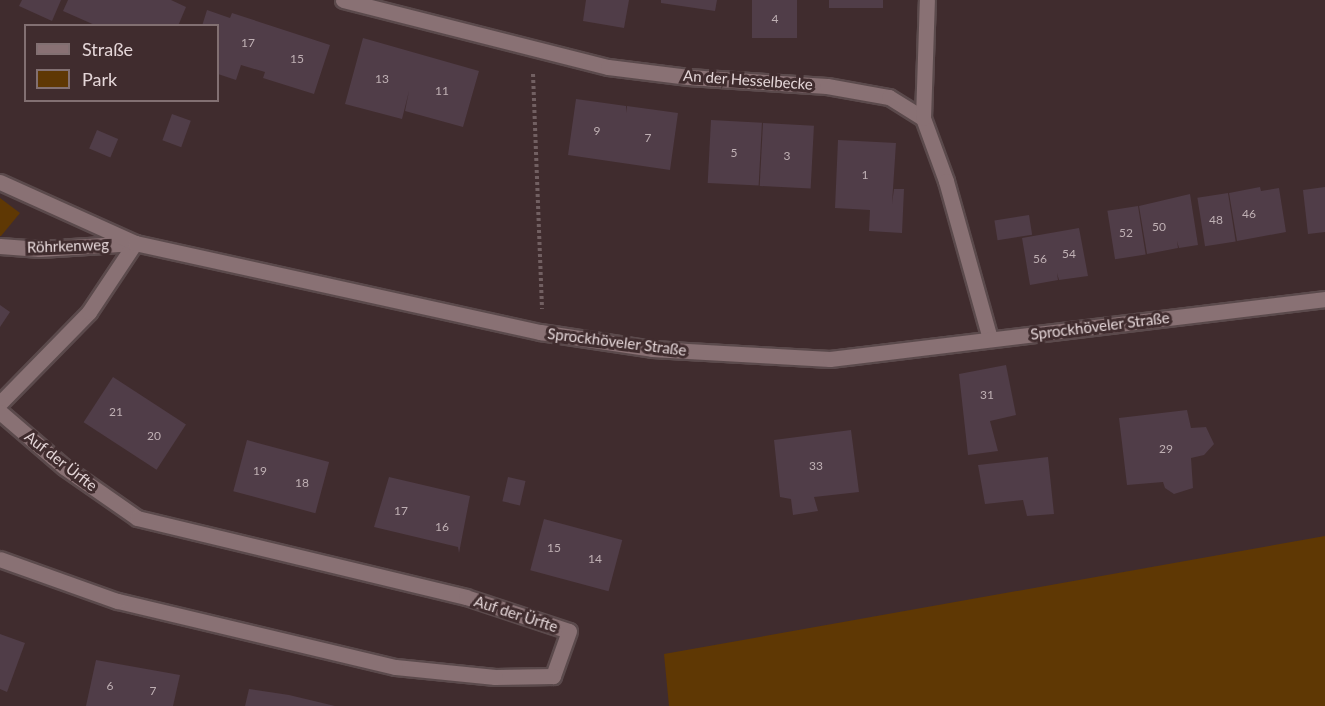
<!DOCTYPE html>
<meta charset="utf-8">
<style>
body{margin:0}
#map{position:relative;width:1325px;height:706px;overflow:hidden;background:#402c2e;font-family:Lato,sans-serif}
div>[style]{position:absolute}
.green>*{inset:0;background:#5f3804}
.building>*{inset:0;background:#503d48;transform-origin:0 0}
.path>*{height:4px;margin-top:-2px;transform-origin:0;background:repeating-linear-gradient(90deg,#726062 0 3px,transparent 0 6px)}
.roads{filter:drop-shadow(2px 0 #5b4a4c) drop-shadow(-2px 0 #5b4a4c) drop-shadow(0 2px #5b4a4c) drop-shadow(0 -2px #5b4a4c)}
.minor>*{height:15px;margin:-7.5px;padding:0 7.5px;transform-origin:7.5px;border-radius:7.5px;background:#897174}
.tertiary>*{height:15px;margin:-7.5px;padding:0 7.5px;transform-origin:7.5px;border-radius:7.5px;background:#897174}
span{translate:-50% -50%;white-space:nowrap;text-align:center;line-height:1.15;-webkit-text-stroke:6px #402c2e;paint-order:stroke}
.number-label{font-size:12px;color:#bfb0b4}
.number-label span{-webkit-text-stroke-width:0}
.street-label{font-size:15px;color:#e4d6d8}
.legend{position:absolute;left:24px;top:24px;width:195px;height:78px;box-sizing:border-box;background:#402c2e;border:2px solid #827072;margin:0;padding:8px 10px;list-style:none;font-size:18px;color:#e4d6d8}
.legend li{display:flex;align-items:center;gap:12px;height:30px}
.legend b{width:30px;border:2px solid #827072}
</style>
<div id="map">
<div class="green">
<div style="clip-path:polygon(0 198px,20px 213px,1px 236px,0 236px)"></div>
<div style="clip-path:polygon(1325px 536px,1325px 706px,669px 706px,664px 654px)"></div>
</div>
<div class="building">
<div style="clip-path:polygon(22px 0,61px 0,52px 21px,19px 6px)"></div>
<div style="clip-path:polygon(68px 0,171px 0,186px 7px,178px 26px,97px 26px,63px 11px)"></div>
<div style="clip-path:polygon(586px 0,629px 0,624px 28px,583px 21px)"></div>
<div style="clip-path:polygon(661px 0,717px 0,715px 11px,661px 3px)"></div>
<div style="left:752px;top:0;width:45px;height:38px"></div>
<div style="left:829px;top:0;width:54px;height:8px"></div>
<div style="clip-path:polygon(207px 10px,230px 18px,232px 13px,330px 45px,314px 94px,263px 78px,265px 72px,241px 65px,236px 80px,218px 74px,218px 26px,202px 26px)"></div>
<div style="clip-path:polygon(363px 38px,479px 71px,463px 127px,405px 111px,409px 91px,402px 119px,345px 104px)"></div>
<div style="clip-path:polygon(576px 99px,626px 106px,626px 113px,627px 106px,678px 113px,670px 170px,568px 155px)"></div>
<div style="left:172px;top:114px;width:20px;height:28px;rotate:20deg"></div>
<div style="left:711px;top:120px;width:51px;height:63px;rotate:3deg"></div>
<div style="left:763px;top:123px;width:51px;height:63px;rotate:3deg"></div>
<div style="left:97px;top:130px;width:23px;height:20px;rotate:23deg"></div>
<div style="clip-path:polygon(838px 140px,896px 143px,892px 204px,894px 189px,904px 189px,902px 233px,869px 231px,870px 210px,835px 208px)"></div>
<div style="clip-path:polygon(1260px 187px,1261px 191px,1279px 188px,1286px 232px,1237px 241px,1229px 193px)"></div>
<div style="clip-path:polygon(1325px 187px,1325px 232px,1308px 234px,1303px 190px)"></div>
<div style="left:1228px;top:193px;width:49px;height:31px;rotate:81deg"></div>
<div style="clip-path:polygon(1190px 194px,1198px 245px,1179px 248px,1177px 241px,1178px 248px,1147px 254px,1139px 206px)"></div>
<div style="left:1138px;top:206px;width:49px;height:31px;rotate:81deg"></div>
<div style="left:1029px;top:215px;width:20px;height:35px;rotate:81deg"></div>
<div style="clip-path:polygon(1079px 228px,1088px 276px,1059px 280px,1057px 273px,1058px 280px,1030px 285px,1022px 238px)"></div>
<div style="clip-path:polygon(0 305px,10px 312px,0 327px)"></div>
<div style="clip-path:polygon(1006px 365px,1016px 415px,990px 421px,998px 451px,968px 455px,959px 374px)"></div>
<div style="left:113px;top:377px;width:87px;height:54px;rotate:33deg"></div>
<div style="clip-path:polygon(1187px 410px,1191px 428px,1206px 427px,1214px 444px,1204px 455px,1191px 458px,1193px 488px,1174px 494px,1165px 488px,1163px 482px,1127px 485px,1119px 418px)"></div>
<div style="clip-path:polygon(851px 430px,859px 492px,814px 497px,818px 511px,793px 515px,791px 499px,780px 497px,774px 440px)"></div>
<div style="left:247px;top:440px;width:85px;height:53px;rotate:15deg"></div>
<div style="clip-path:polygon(1048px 457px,1054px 514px,1027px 516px,1023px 500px,985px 504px,978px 465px)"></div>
<div style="clip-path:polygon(389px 477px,470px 496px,459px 553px,458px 547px,374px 527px)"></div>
<div style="left:508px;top:477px;width:18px;height:25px;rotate:13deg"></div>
<div style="left:544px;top:519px;width:81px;height:53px;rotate:15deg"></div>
<div style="clip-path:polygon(0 634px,25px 643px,7px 692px,0 689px)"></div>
<div style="clip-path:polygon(96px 660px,180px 675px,173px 706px,86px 706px)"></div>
<div style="clip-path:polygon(249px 689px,289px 695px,335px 706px,245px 706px)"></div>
</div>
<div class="path">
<div style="left:533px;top:74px;width:235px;rotate:87.8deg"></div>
</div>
<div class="roads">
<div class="minor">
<div style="left:343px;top:0;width:273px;rotate:14.2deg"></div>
<div style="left:608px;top:67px;width:81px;rotate:7.1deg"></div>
<div style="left:688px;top:77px;width:139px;rotate:3.7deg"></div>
<div style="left:827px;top:86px;width:63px;rotate:10.1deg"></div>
<div style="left:889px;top:97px;width:40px;rotate:32deg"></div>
<div style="left:923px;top:118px;width:67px;rotate:69.9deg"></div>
<div style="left:946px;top:181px;width:164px;rotate:74.4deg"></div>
<div style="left:923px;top:118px;width:118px;rotate:-88.1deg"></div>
<div style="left:0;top:246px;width:40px;rotate:4.3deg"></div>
<div style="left:40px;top:249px;width:95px;rotate:-3.6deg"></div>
<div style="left:0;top:403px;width:127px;rotate:-45.6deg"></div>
<div style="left:89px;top:312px;width:83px;rotate:-56.3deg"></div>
<div style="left:0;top:412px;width:84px;rotate:40.7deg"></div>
<div style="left:64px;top:467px;width:89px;rotate:34.9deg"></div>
<div style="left:137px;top:518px;width:338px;rotate:13.5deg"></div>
<div style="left:466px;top:597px;width:108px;rotate:18.3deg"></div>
<div style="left:569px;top:631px;width:48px;rotate:109.6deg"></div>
<div style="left:553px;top:676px;width:58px;rotate:179deg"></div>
<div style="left:495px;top:677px;width:100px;rotate:-174.3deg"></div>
<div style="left:395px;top:667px;width:286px;rotate:-166.6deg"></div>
<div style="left:117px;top:601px;width:124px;rotate:-160.3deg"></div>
</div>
<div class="tertiary">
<div style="left:0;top:182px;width:148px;rotate:24.3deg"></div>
<div style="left:135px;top:243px;width:415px;rotate:12.4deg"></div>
<div style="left:540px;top:332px;width:113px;rotate:8.6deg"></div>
<div style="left:652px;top:349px;width:178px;rotate:3.2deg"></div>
<div style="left:830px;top:359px;width:499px;rotate:-6.9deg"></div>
</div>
</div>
<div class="number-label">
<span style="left:775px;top:19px">4</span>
<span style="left:248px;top:43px">17</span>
<span style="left:297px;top:59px">15</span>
<span style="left:382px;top:79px">13</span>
<span style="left:442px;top:91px">11</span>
<span style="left:597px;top:131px">9</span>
<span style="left:648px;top:138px">7</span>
<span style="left:734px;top:153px">5</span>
<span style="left:787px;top:156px">3</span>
<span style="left:865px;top:175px">1</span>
<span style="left:1249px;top:214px">46</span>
<span style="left:1216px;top:220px">48</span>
<span style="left:1159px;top:227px">50</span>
<span style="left:1126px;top:233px">52</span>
<span style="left:1069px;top:254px">54</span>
<span style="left:1040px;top:259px">56</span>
<span style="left:987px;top:395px">31</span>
<span style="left:116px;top:412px">21</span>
<span style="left:154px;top:436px">20</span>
<span style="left:1166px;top:449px">29</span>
<span style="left:816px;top:466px">33</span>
<span style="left:260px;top:471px">19</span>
<span style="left:302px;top:483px">18</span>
<span style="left:401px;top:511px">17</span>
<span style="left:442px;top:527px">16</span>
<span style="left:554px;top:548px">15</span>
<span style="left:595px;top:559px">14</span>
<span style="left:110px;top:686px">6</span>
<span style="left:153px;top:691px">7</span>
</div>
<div class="street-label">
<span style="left:748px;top:80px;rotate:4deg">An der Hesselbecke</span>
<span style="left:68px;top:246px;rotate:-2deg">Röhrkenweg</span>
<span style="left:1100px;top:326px;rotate:-7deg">Sprockhöveler Straße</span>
<span style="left:617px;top:342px;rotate:7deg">Sprockhöveler Straße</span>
<span style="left:61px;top:461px;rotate:38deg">Auf der Ürfte</span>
<span style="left:516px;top:614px;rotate:18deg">Auf der Ürfte</span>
</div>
<ul class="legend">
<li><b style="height:8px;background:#897174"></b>Straße</li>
<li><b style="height:16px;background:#5f3804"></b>Park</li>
</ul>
</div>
